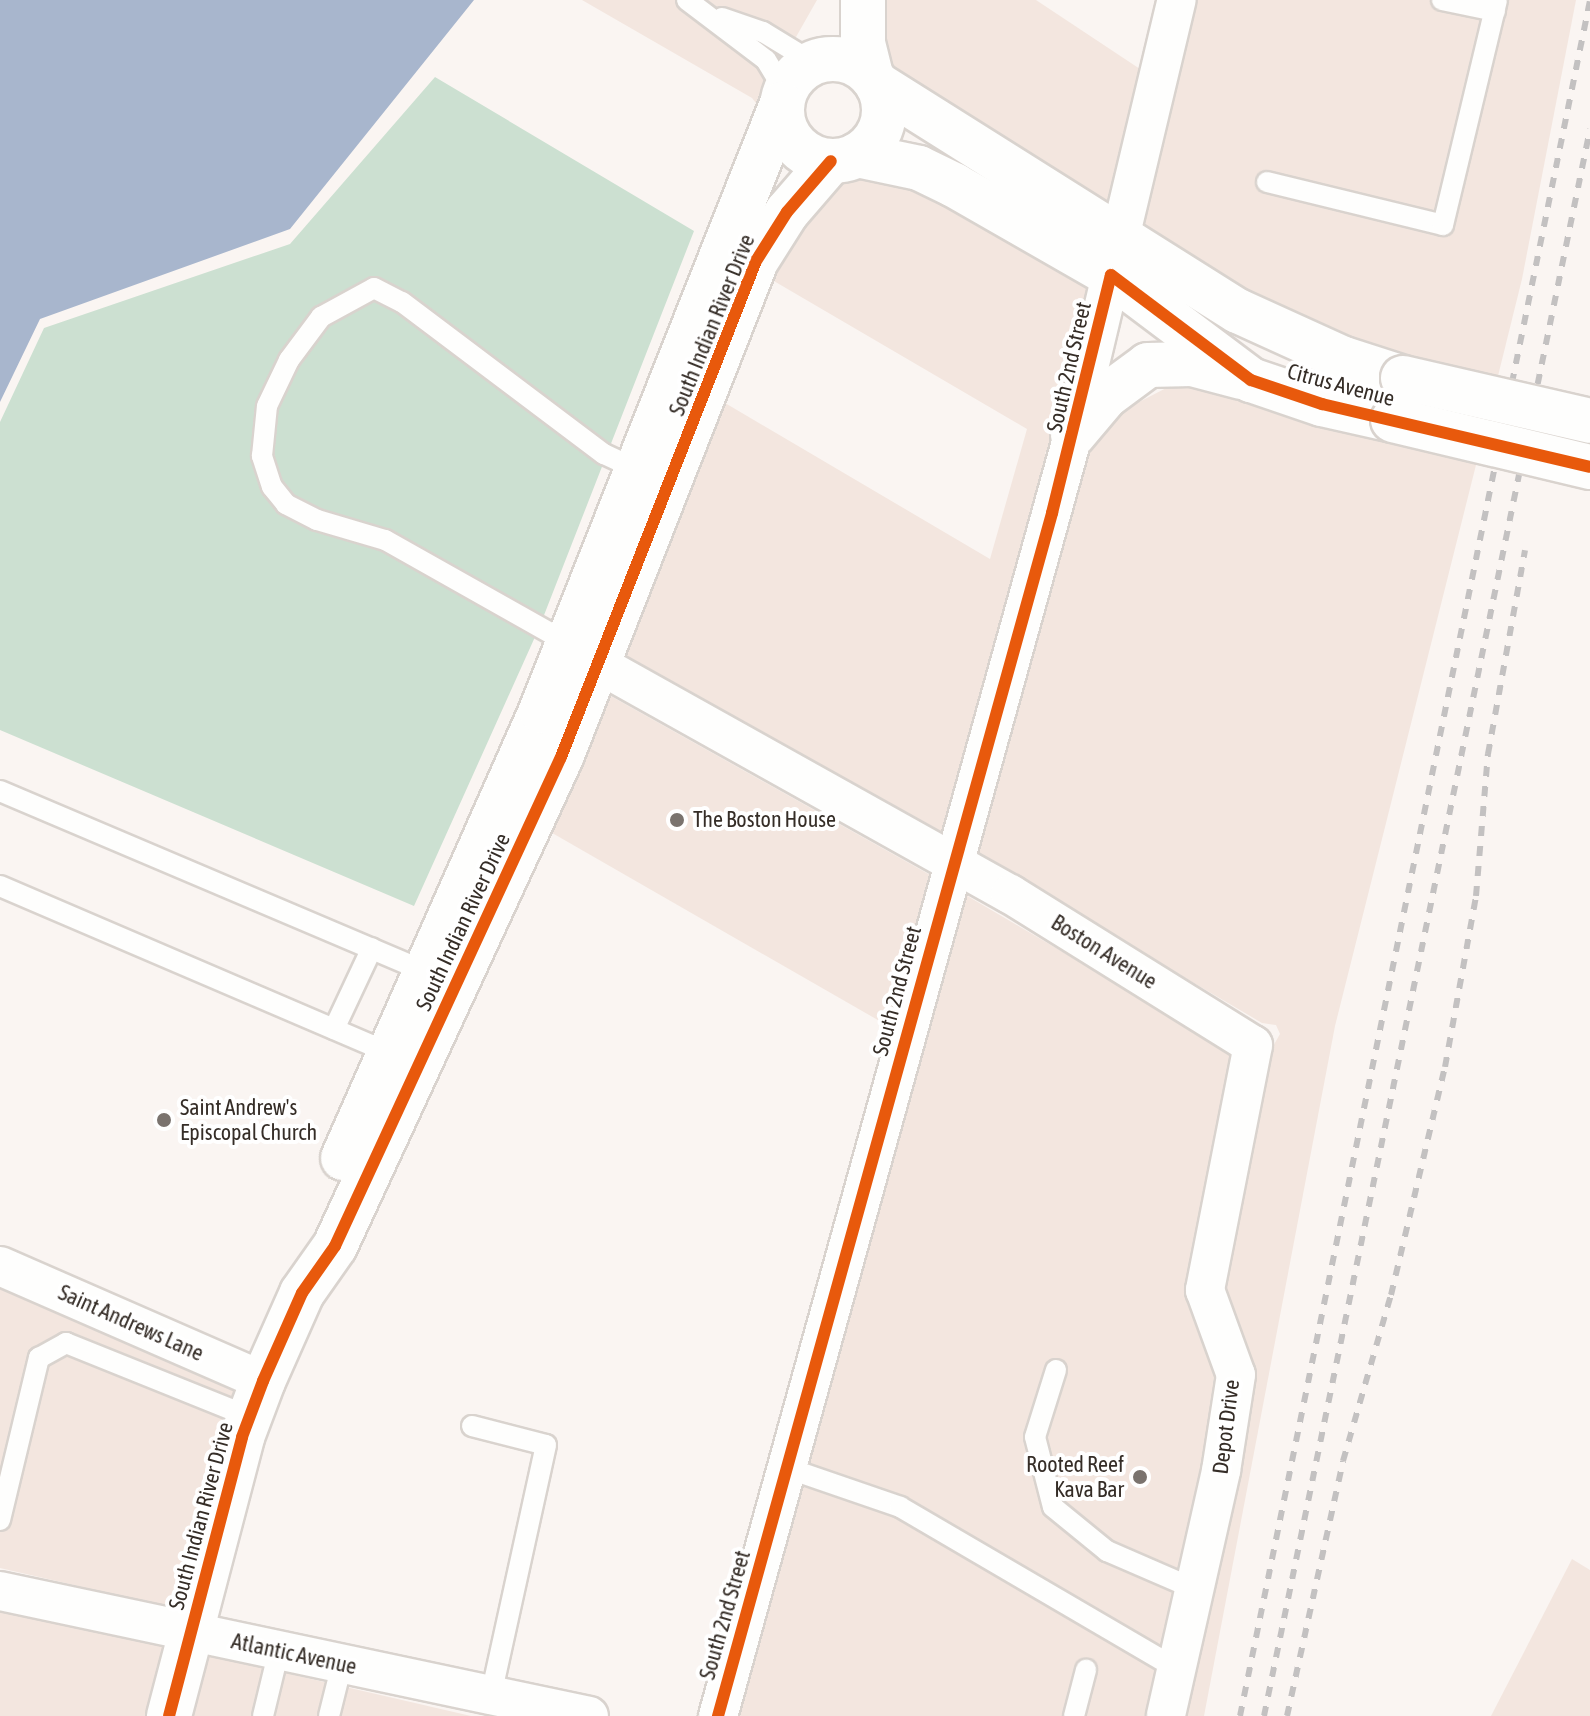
<!DOCTYPE html>
<style>
body{margin:0}
#map{position:relative;width:1590px;height:1716px;overflow:hidden;background:#faf5f2;font-family:"Asap Condensed",sans-serif}
div>[style]{position:absolute}
.built>*{inset:0;background:#f3e6df}
.green>*{inset:0;background:#cce0d1}
.water>*{inset:0;background:#a8b6cd}
.roads{filter:drop-shadow(2px 0 #d9d3ce) drop-shadow(-2px 0 #d9d3ce) drop-shadow(0 2px #d9d3ce) drop-shadow(0 -2px #d9d3ce)}
.lane>*{height:20px;margin:-10px;padding:0 10px;transform-origin:10px;border-radius:10px;background:#fefefd}
.street>*{height:38px;margin:-19px;padding:0 19px;transform-origin:19px;border-radius:19px;background:#fefefd}
.secondary>*{height:44px;margin:-22px;padding:0 22px;transform-origin:22px;border-radius:22px;background:#fefefd}
.secondary>.ring{margin:-22px;padding:0;box-sizing:content-box;background:none;border:44px solid #fefefd;border-radius:50%}
.rail>*{height:6px;margin-top:-3px;transform-origin:0;background:repeating-linear-gradient(90deg,#c3c1c1 0 10px,transparent 0 20px)}
.bridges{filter:drop-shadow(2px 0 #d9d3ce) drop-shadow(-2px 0 #d9d3ce) drop-shadow(0 2px #d9d3ce) drop-shadow(0 -2px #d9d3ce)}
.secondary-bridge>*{height:44px;margin:-22px;padding:0 22px;transform-origin:22px;border-radius:22px;background:#fefefd}
.cycleway>*{height:12px;margin:-6px;padding:0 6px;transform-origin:6px;border-radius:6px;background:#e8590c}
.dots>*{width:22px;height:22px;translate:-50% -50%;box-sizing:border-box;border:4px solid #fff;border-radius:50%}
span{translate:-50% -50%;white-space:nowrap;text-align:center;line-height:1.15;-webkit-text-stroke:8px #fff;paint-order:stroke}
.street-label{font-size:22px;color:#352d27}
.poi-label{font-size:22px;color:#352d27}
.left{translate:0 -50%;text-align:left}
.right{translate:-100% -50%;text-align:right}
</style>
<div id="map">
<div class="built">
<div style="clip-path:polygon(582px 0,817px 0,775px 74px,764px 113px,752px 98px)"></div>
<div style="clip-path:polygon(883px 0,1036px 0,1143px 71px,1111px 206px,895px 78px,881px 40px)"></div>
<div style="clip-path:polygon(1196px 0,1576px 0,1522px 279px,1496px 384px,1365px 351px,1259px 307px,1144px 224px)"></div>
<div style="clip-path:polygon(869px 169px,932px 193px,1096px 292px,1054px 440px,1045px 453px,1050px 457px,943px 836px,622px 657px,720px 400px,990px 559px,1027px 429px,767px 277px,838px 180px)"></div>
<div style="clip-path:polygon(1190px 384px,1477px 461px,1335px 1026px,1204px 1716px,1185px 1716px,1253px 1366px,1224px 1286px,1272px 1048px,1280px 1034px,1276px 1025px,1262px 1023px,975px 854px,1087px 455px,1116px 414px,1172px 385px)"></div>
<div style="clip-path:polygon(607px 694px,932px 876px,890px 1027px,547px 830px)"></div>
<div style="clip-path:polygon(964px 894px,1234px 1053px,1188px 1298px,1217px 1379px,1204px 1470px,1148px 1716px,736px 1716px)"></div>
<div style="clip-path:polygon(0 1287px,242px 1390px,178px 1609px,0 1568px)"></div>
<div style="clip-path:polygon(1572px 1559px,1590px 1570px,1590px 1716px,1491px 1716px)"></div>
<div style="clip-path:polygon(0 1609px,168px 1647px,151px 1716px,0 1716px)"></div>
<div style="clip-path:polygon(203px 1654px,471px 1716px,188px 1716px)"></div>
</div>
<div class="green">
<div style="clip-path:polygon(435px 77px,694px 231px,539px 628px,414px 906px,0 730px,0 422px,44px 328px,290px 244px)"></div>
</div>
<div class="water">
<div style="clip-path:polygon(0 0,474px 0,290px 229px,40px 319px,0 402px)"></div>
</div>
<div class="roads">
<div class="lane">
<div style="left:687px;top:0;width:99px;rotate:37.2deg"></div>
<div style="left:766px;top:60px;width:37px;rotate:59deg"></div>
<div style="left:1442px;top:0;width:54px;rotate:11.7deg"></div>
<div style="left:722px;top:18px;width:43px;rotate:18.9deg"></div>
<div style="left:763px;top:32px;width:60px;rotate:31.3deg"></div>
<div style="left:1267px;top:182px;width:181px;rotate:13.7deg"></div>
<div style="left:1443px;top:225px;width:231px;rotate:-76.5deg"></div>
<div style="left:568px;top:643px;width:210px;rotate:-150.6deg"></div>
<div style="left:385px;top:540px;width:71px;rotate:-163.6deg"></div>
<div style="left:317px;top:520px;width:35px;rotate:-153deg"></div>
<div style="left:286px;top:504px;width:22px;rotate:-129deg"></div>
<div style="left:272px;top:487px;width:33px;rotate:-108deg"></div>
<div style="left:262px;top:456px;width:50px;rotate:-84.3deg"></div>
<div style="left:267px;top:406px;width:51px;rotate:-64.4deg"></div>
<div style="left:289px;top:360px;width:54px;rotate:-53.3deg"></div>
<div style="left:321px;top:317px;width:60px;rotate:-28.7deg"></div>
<div style="left:374px;top:288px;width:31px;rotate:27deg"></div>
<div style="left:402px;top:302px;width:253px;rotate:37deg"></div>
<div style="left:604px;top:454px;width:35px;rotate:25deg"></div>
<div style="left:0;top:791px;width:462px;rotate:23deg"></div>
<div style="left:0;top:886px;width:423px;rotate:23.2deg"></div>
<div style="left:334px;top:1029px;width:89px;rotate:-64.9deg"></div>
<div style="left:1056px;top:1370px;width:70px;rotate:107.4deg"></div>
<div style="left:1035px;top:1437px;width:72px;rotate:75.6deg"></div>
<div style="left:1053px;top:1507px;width:70px;rotate:39.2deg"></div>
<div style="left:1107px;top:1551px;width:96px;rotate:23.4deg"></div>
<div style="left:472px;top:1426px;width:76px;rotate:14.4deg"></div>
<div style="left:546px;top:1445px;width:256px;rotate:102.4deg"></div>
<div style="left:787px;top:1468px;width:120px;rotate:19deg"></div>
<div style="left:900px;top:1507px;width:321px;rotate:30.3deg"></div>
<div style="left:0;top:1520px;width:167px;rotate:-76.5deg"></div>
<div style="left:39px;top:1358px;width:31px;rotate:-29deg"></div>
<div style="left:66px;top:1343px;width:196px;rotate:21.9deg"></div>
<div style="left:263px;top:1716px;width:68px;rotate:-76.4deg"></div>
<div style="left:329px;top:1716px;width:54px;rotate:-76deg"></div>
<div style="left:1074px;top:1716px;width:48px;rotate:-75.4deg"></div>
</div>
<div class="street">
<div style="left:600px;top:665px;width:470px;rotate:29.2deg"></div>
<div style="left:1010px;top:894px;width:286px;rotate:31.9deg"></div>
<div style="left:1253px;top:1045px;width:250px;rotate:101.1deg"></div>
<div style="left:1205px;top:1290px;width:90px;rotate:70deg"></div>
<div style="left:1236px;top:1375px;width:97px;rotate:98.9deg"></div>
<div style="left:1221px;top:1471px;width:251px;rotate:102.7deg"></div>
<div style="left:0;top:1266px;width:287px;rotate:23.6deg"></div>
<div style="left:0;top:1591px;width:602px;rotate:11.98deg"></div>
<div style="left:718px;top:1716px;width:1329px;rotate:-74.51deg"></div>
<div style="left:1073px;top:435px;width:447px;rotate:-76.6deg"></div>
</div>
<div class="secondary">
<div style="left:863px;top:0;width:43px;rotate:90deg"></div>
<div style="left:863px;top:43px;width:34px;rotate:76deg"></div>
<div class="ring" style="left:782px;top:59px;width:58px;height:58px"></div>
<div style="left:877px;top:84px;width:426px;rotate:32.2deg"></div>
<div style="left:1238px;top:311px;width:116px;rotate:24.4deg"></div>
<div style="left:1344px;top:359px;width:62px;rotate:17.9deg"></div>
<div style="left:857px;top:155px;width:63px;rotate:11.8deg"></div>
<div style="left:919px;top:168px;width:39px;rotate:26deg"></div>
<div style="left:954px;top:185px;width:181px;rotate:29.8deg"></div>
<div style="left:1111px;top:275px;width:175px;rotate:36.9deg"></div>
<div style="left:1251px;top:380px;width:75px;rotate:18.7deg"></div>
<div style="left:1322px;top:404px;width:73px;rotate:12.7deg"></div>
<div style="left:1073px;top:435px;width:51px;rotate:-49.8deg"></div>
<div style="left:1106px;top:396px;width:52px;rotate:-36.4deg"></div>
<div style="left:1148px;top:365px;width:44px;rotate:-1.3deg"></div>
<div style="left:1192px;top:364px;width:51px;rotate:14.9deg"></div>
<div style="left:343px;top:1158px;width:489px;rotate:-66.1deg"></div>
<div style="left:541px;top:711px;width:653px;rotate:-68.35deg"></div>
<div style="left:169px;top:1716px;width:288px;rotate:-75.3deg"></div>
<div style="left:242px;top:1437px;width:60px;rotate:-69.4deg"></div>
<div style="left:263px;top:1381px;width:96px;rotate:-66.1deg"></div>
<div style="left:302px;top:1293px;width:57px;rotate:-54.9deg"></div>
<div style="left:335px;top:1246px;width:539px;rotate:-65.2deg"></div>
<div style="left:561px;top:757px;width:533px;rotate:-68.54deg"></div>
<div style="left:756px;top:261px;width:58px;rotate:-57.7deg"></div>
<div style="left:787px;top:212px;width:67px;rotate:-49.2deg"></div>
</div>
</div>
<div class="rail">
<div style="left:1240px;top:1716px;width:1750px;rotate:-78.47deg"></div>
<div style="left:1264px;top:1716px;width:1620px;rotate:-78.39deg"></div>
<div style="left:1287px;top:1716px;width:261px;rotate:-77.6deg"></div>
<div style="left:1343px;top:1461px;width:173px;rotate:-73.9deg"></div>
<div style="left:1391px;top:1295px;width:234px;rotate:-76.7deg"></div>
<div style="left:1445px;top:1067px;width:174px;rotate:-79.7deg"></div>
<div style="left:1476px;top:896px;width:143px;rotate:-85.2deg"></div>
<div style="left:1488px;top:754px;width:207px;rotate:-79.7deg"></div>
</div>
<div class="bridges">
<div class="secondary-bridge">
<div style="left:1403px;top:378px;width:192px;rotate:12.9deg"></div>
<div style="left:1393px;top:420px;width:203px;rotate:13.4deg"></div>
</div>
</div>
<div class="cycleway">
<div style="left:169px;top:1716px;width:288px;rotate:-75.3deg"></div>
<div style="left:242px;top:1437px;width:60px;rotate:-69.4deg"></div>
<div style="left:263px;top:1381px;width:96px;rotate:-66.1deg"></div>
<div style="left:302px;top:1293px;width:57px;rotate:-54.9deg"></div>
<div style="left:335px;top:1246px;width:539px;rotate:-65.2deg"></div>
<div style="left:561px;top:757px;width:533px;rotate:-68.54deg"></div>
<div style="left:756px;top:261px;width:58px;rotate:-57.7deg"></div>
<div style="left:787px;top:212px;width:67px;rotate:-49.2deg"></div>
<div style="left:718px;top:1716px;width:1249px;rotate:-74.48deg"></div>
<div style="left:1052px;top:513px;width:245px;rotate:-76.1deg"></div>
<div style="left:1111px;top:275px;width:175px;rotate:36.9deg"></div>
<div style="left:1251px;top:380px;width:75px;rotate:18.7deg"></div>
<div style="left:1322px;top:404px;width:275px;rotate:13.2deg"></div>
</div>
<div class="dots">
<div style="left:677px;top:820px;background:#7a736e"></div>
<div style="left:164px;top:1120px;background:#7a736e"></div>
<div style="left:1140px;top:1477px;background:#7a736e"></div>
</div>
<div class="street-label">
<span style="left:712px;top:325px;rotate:-68deg">South Indian River Drive</span>
<span style="left:1069px;top:367px;rotate:-77deg">South 2nd Street</span>
<span style="left:1341px;top:385px;rotate:15deg">Citrus Avenue</span>
<span style="left:463px;top:922px;rotate:-65deg">South Indian River Drive</span>
<span style="left:1104px;top:952px;rotate:32deg">Boston Avenue</span>
<span style="left:897px;top:991px;rotate:-75deg">South 2nd Street</span>
<span style="left:131px;top:1323px;rotate:24deg">Saint Andrews Lane</span>
<span style="left:1226px;top:1427px;rotate:-83deg">Depot Drive</span>
<span style="left:201px;top:1516px;rotate:-75deg">South Indian River Drive</span>
<span style="left:725px;top:1615px;rotate:-74deg">South 2nd Street</span>
<span style="left:294px;top:1654px;rotate:12deg">Atlantic Avenue</span>
</div>
<div class="poi-label">
<span class="left" style="left:693px;top:820px">The Boston House</span>
<span class="left" style="left:180px;top:1120px">Saint Andrew's<br>Episcopal Church</span>
<span class="right" style="left:1124px;top:1477px">Rooted Reef<br>Kava Bar</span>
</div>
</div>
